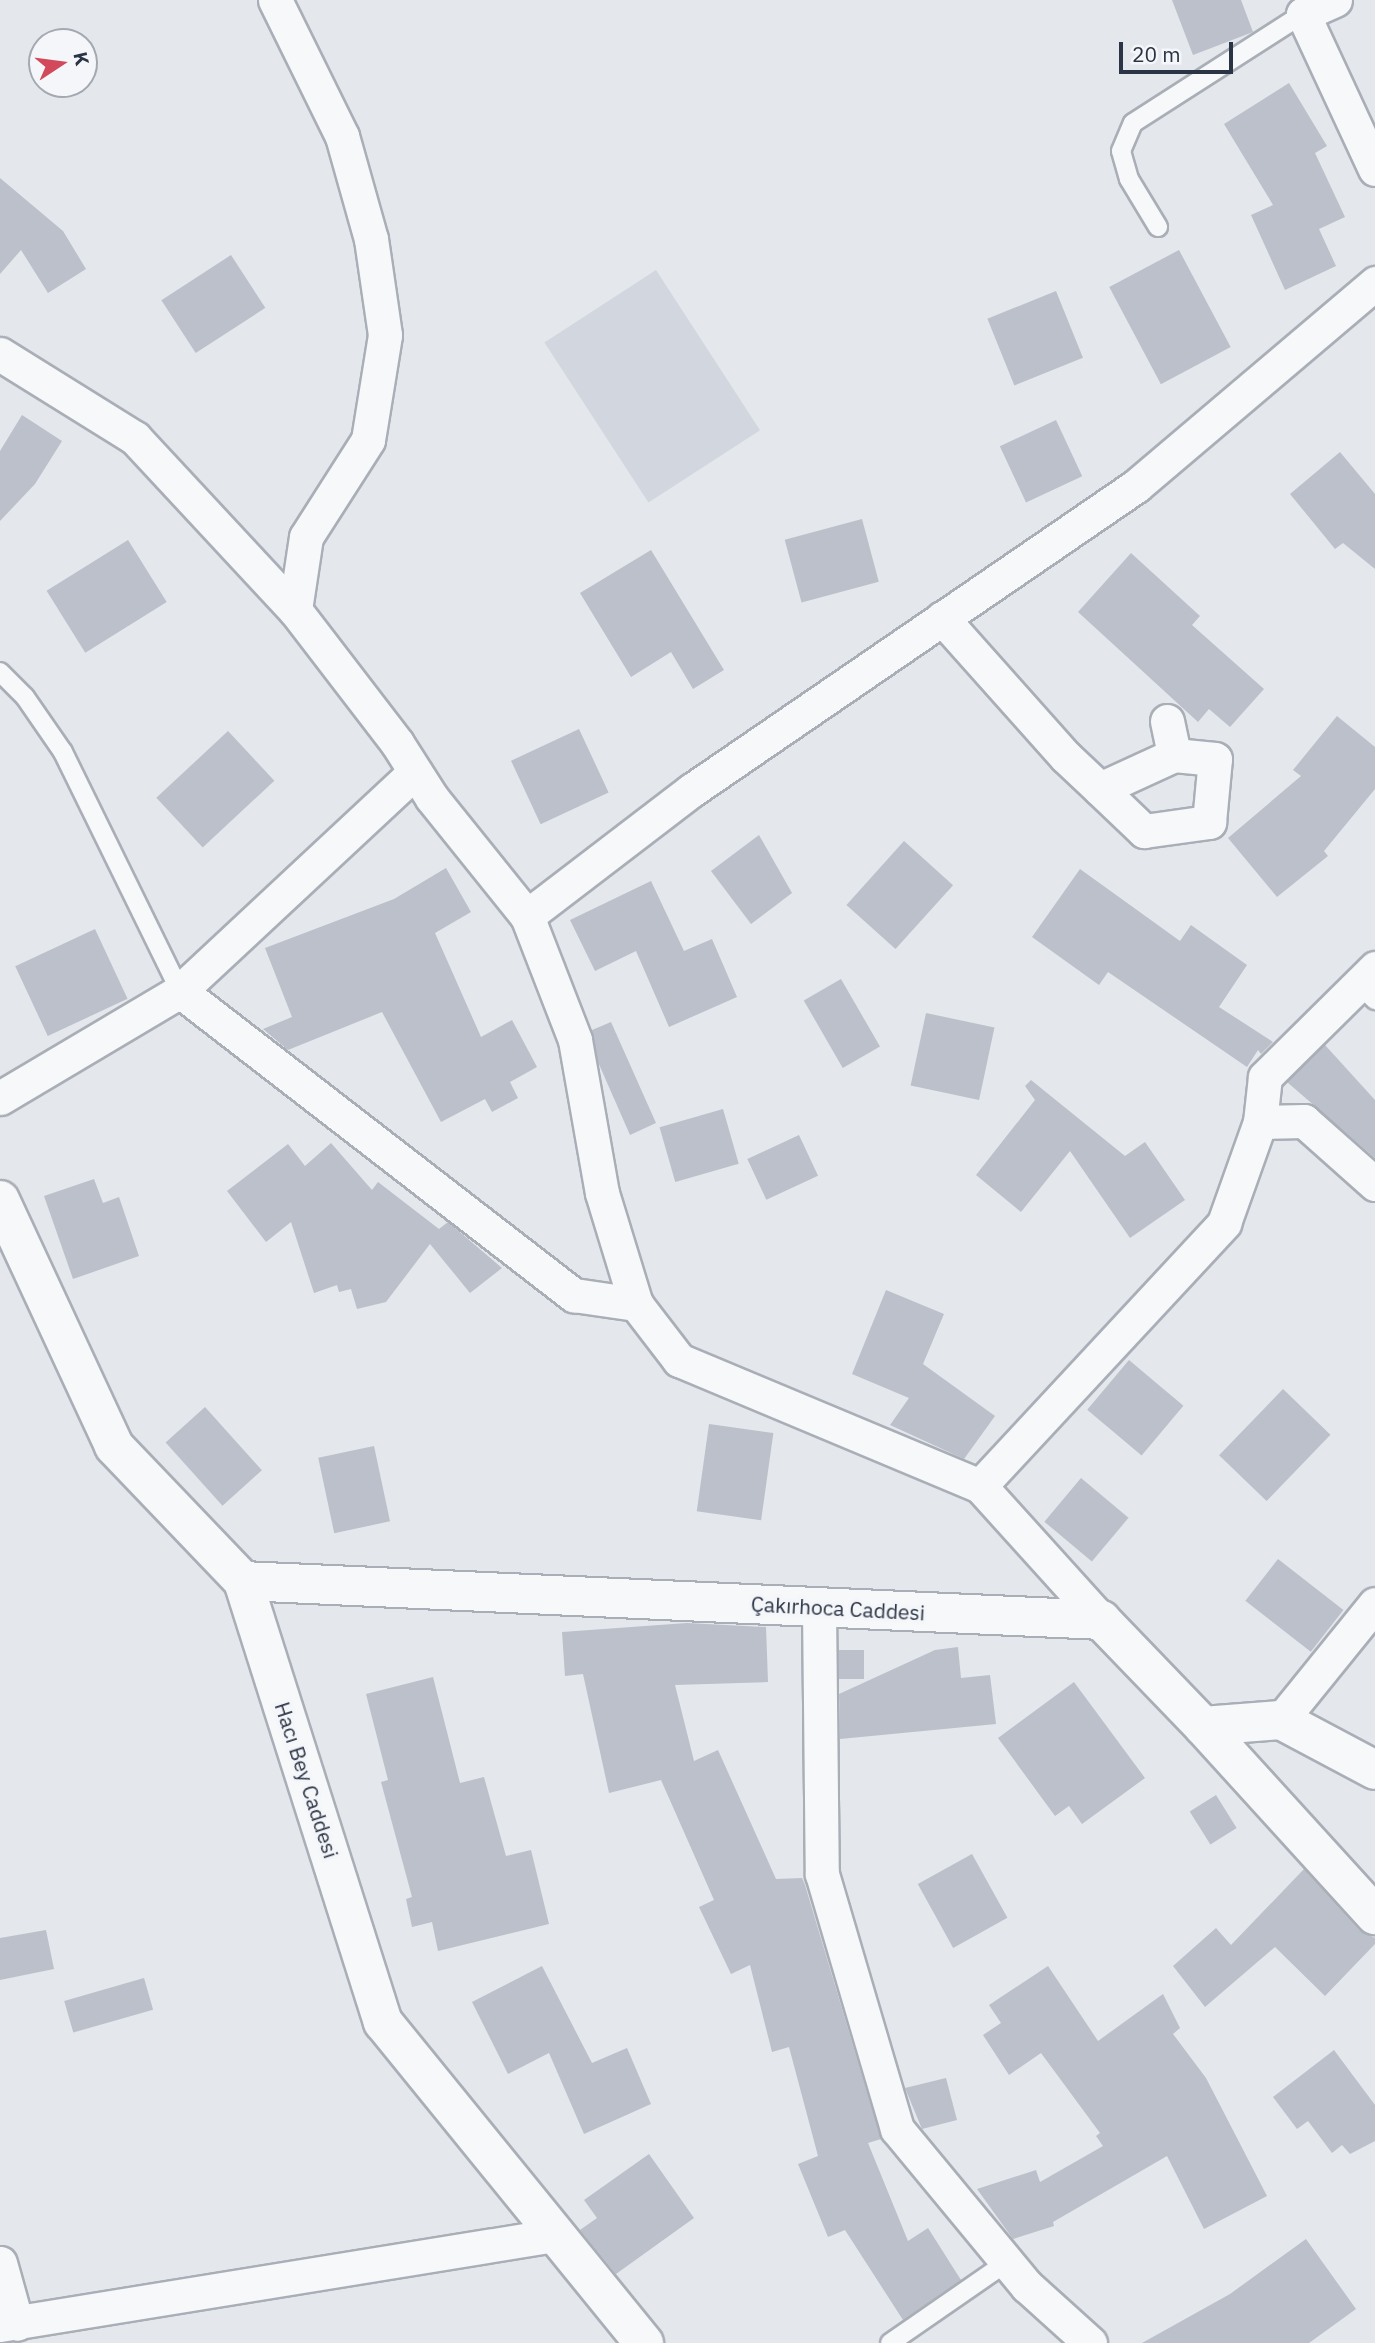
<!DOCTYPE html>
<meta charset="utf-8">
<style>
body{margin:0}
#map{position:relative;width:1375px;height:2343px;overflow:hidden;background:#e4e7ec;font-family:"IBM Plex Sans",sans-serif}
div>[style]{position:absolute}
.built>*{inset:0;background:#d2d6de;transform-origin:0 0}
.building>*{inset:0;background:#bbc0ca;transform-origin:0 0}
.roads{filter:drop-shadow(2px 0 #a9aeb7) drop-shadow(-2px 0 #a9aeb7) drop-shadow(0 2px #a9aeb7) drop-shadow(0 -2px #a9aeb7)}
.service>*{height:18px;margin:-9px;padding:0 9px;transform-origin:9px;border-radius:9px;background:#f7f8fa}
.minor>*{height:33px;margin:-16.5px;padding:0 16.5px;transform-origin:16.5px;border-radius:16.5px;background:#f7f8fa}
.tertiary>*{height:38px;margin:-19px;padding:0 19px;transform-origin:19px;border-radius:19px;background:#f7f8fa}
span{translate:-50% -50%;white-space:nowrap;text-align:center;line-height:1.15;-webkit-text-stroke:7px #f4f6f9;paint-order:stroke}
.street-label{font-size:21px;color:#2b3445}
.north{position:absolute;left:28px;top:28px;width:70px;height:70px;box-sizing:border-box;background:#f4f6f9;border:2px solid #a4a8b1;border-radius:50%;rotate:77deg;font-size:19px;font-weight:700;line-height:28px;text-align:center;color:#2b3445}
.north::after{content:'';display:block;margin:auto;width:24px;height:32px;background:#d1495b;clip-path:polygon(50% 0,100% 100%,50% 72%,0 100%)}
.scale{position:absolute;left:1119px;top:42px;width:114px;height:32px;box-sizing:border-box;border:4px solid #2b3445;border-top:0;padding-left:9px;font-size:21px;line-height:24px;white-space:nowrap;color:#2b3445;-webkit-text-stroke:5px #f4f6f9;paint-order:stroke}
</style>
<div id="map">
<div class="built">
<div style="left:656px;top:270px;width:191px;height:133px;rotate:57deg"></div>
</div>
<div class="building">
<div style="clip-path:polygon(1172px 0,1241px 0,1253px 32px,1193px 55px)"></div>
<div style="clip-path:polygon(1289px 83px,1327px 146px,1315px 153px,1345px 217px,1319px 229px,1336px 266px,1285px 290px,1251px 215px,1273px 205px,1224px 124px)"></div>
<div style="clip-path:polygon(0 178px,63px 231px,86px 269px,48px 293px,21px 250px,0 274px)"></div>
<div style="left:1179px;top:250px;width:110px;height:79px;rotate:62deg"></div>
<div style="left:231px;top:255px;width:63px;height:83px;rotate:57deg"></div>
<div style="left:1056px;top:291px;width:72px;height:74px;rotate:68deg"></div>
<div style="clip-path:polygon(22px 415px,62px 441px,35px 484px,0 521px,0 451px)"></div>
<div style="left:1056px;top:420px;width:62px;height:62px;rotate:65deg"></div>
<div style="clip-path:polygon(1340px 452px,1375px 494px,1375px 569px,1343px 543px,1335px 549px,1290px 494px)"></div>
<div style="left:862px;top:519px;width:65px;height:80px;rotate:75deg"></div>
<div style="left:128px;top:540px;width:73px;height:96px;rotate:58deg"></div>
<div style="clip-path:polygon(651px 550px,724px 670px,693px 689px,671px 652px,631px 677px,580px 593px)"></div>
<div style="clip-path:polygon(1131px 553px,1200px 616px,1192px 625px,1264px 689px,1230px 727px,1209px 709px,1198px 722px,1078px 612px)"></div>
<div style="clip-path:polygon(1337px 716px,1375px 747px,1375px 789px,1324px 851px,1328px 856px,1277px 897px,1228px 838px,1301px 776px,1293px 770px)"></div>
<div style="left:579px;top:729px;width:70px;height:75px;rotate:65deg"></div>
<div style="left:228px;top:731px;width:68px;height:98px;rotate:47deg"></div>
<div style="clip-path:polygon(759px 835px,792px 893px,751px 924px,711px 871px)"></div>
<div style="left:904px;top:841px;width:66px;height:86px;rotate:42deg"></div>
<div style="clip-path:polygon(446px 868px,471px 912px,435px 933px,481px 1037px,512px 1020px,537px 1067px,510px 1082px,518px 1098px,492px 1112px,485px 1099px,441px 1122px,382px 1012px,288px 1050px,263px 1029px,292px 1017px,265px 948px,394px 899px)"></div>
<div style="clip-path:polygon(1080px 869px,1180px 941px,1191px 925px,1247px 965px,1219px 1007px,1273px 1042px,1261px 1054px,1258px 1050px,1247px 1067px,1108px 972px,1099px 985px,1032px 937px)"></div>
<div style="clip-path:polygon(651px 881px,684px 951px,712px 939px,737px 997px,669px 1027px,636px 951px,595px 971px,570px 920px)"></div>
<div style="left:95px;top:929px;width:77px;height:88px;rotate:65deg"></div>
<div style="left:841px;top:979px;width:78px;height:43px;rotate:60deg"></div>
<div style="left:926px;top:1013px;width:70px;height:74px;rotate:12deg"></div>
<div style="clip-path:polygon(611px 1022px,656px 1123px,630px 1135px,598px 1062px,592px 1030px)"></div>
<div style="clip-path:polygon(1325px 1045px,1375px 1100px,1375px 1158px,1287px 1082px)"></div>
<div style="clip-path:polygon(1031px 1080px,1125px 1156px,1145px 1142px,1185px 1200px,1130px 1238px,1070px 1151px,1021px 1212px,976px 1175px,1035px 1100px,1025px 1086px)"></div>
<div style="left:723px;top:1109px;width:57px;height:66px;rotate:74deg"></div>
<div style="left:799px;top:1135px;width:45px;height:57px;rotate:65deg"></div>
<div style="clip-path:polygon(331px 1143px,372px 1190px,378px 1182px,439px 1229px,448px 1222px,502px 1268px,470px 1293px,430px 1244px,386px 1302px,357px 1309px,351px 1289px,339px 1292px,337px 1285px,314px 1293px,291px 1222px,266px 1242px,227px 1191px,288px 1144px,305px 1166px)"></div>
<div style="clip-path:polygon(94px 1179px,103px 1203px,119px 1197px,139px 1256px,73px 1279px,44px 1196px)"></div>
<div style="clip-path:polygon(886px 1290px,944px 1314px,923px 1364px,995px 1416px,964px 1459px,890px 1425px,909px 1398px,852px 1374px)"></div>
<div style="left:1129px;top:1360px;width:71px;height:65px;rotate:40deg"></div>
<div style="left:1283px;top:1389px;width:66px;height:92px;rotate:44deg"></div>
<div style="left:205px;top:1407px;width:85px;height:53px;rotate:48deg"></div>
<div style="left:709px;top:1424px;width:65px;height:88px;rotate:8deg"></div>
<div style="left:374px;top:1446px;width:77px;height:57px;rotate:78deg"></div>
<div style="left:1081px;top:1478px;width:62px;height:57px;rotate:40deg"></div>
<div style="left:1278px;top:1559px;width:83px;height:53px;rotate:38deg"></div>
<div style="clip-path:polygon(687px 1623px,766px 1627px,768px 1682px,675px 1685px,694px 1761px,718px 1750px,776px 1879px,802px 1878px,805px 1885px,881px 2139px,868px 2143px,908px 2241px,928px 2228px,961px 2280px,903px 2320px,845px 2230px,828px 2237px,798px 2164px,818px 2156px,789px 2047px,772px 2052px,750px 1965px,731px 1974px,699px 1907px,714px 1900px,661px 1780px,609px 1793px,583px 1674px,565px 1676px,562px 1632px)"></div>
<div style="clip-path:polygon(958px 1647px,961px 1678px,990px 1675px,996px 1724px,840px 1739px,839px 1694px,935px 1650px)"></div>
<div style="left:839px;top:1650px;width:25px;height:29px"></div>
<div style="clip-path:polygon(433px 1677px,460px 1783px,484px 1777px,506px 1856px,531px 1850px,549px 1924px,438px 1951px,432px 1922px,412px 1927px,406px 1899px,412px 1897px,381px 1782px,388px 1780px,366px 1694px)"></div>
<div style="clip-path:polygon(1074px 1682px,1145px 1778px,1082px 1824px,1069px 1806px,1055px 1816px,998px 1738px)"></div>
<div style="left:1216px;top:1795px;width:39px;height:31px;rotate:58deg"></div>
<div style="left:972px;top:1854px;width:73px;height:62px;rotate:61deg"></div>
<div style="clip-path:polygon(1304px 1869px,1359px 1930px,1375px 1938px,1375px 1944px,1325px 1996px,1275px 1947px,1205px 2007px,1173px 1966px,1216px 1928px,1231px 1945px)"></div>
<div style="clip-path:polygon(46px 1930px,54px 1969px,0 1980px,0 1938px)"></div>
<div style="clip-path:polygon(542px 1966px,592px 2063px,627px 2048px,651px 2104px,584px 2134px,549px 2053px,508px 2074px,472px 2002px)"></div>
<div style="clip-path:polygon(1048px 1966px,1098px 2041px,1163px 1994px,1180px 2028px,1173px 2034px,1206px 2078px,1267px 2196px,1204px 2229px,1167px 2156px,1053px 2222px,1054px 2226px,1013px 2239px,977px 2189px,1036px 2170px,1040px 2182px,1103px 2146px,1096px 2136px,1100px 2133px,1041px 2053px,1009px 2075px,983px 2035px,1001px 2023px,989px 2005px)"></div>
<div style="left:144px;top:1978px;width:33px;height:83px;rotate:74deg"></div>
<div style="clip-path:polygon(1334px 2050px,1375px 2105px,1375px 2141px,1350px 2154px,1342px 2145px,1332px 2153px,1308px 2121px,1297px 2129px,1273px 2097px)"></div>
<div style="clip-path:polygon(946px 2078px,957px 2120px,922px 2129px,905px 2088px)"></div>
<div style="clip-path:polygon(649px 2154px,694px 2218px,616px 2274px,580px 2230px,597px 2218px,584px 2200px)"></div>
<div style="clip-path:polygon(1306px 2239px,1356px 2309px,1309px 2343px,1142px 2343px,1230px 2294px)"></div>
</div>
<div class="roads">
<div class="service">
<div style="left:1158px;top:227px;width:56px;rotate:-121.1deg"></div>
<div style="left:1129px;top:179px;width:29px;rotate:-106deg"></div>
<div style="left:1121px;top:151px;width:30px;rotate:-67deg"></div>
<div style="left:1133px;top:123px;width:202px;rotate:-32.7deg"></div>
<div style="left:0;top:672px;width:35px;rotate:45deg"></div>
<div style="left:25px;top:697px;width:67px;rotate:55.4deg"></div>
<div style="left:63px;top:752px;width:266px;rotate:63.9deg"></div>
<div style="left:1359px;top:984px;width:23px;rotate:45deg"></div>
<div style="left:890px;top:2343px;width:142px;rotate:-34.7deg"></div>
</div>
<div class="minor">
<div style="left:275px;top:0;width:152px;rotate:63.8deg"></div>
<div style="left:342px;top:136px;width:107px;rotate:74.3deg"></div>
<div style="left:371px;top:239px;width:97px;rotate:81.7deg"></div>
<div style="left:385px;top:335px;width:106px;rotate:99.2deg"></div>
<div style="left:368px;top:440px;width:115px;rotate:122.6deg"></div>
<div style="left:306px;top:537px;width:74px;rotate:98.6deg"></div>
<div style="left:1335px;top:0;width:35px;rotate:156deg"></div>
<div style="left:1303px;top:14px;width:171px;rotate:65.1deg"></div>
<div style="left:0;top:354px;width:159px;rotate:31.9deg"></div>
<div style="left:135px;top:438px;width:235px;rotate:47.1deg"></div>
<div style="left:295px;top:610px;width:168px;rotate:52.5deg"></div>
<div style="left:397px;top:743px;width:65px;rotate:57.5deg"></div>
<div style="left:432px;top:798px;width:151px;rotate:51.2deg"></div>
<div style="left:527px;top:916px;width:133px;rotate:68.8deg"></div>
<div style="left:575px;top:1040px;width:155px;rotate:80deg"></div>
<div style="left:602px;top:1193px;width:116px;rotate:73deg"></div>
<div style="left:636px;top:1304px;width:71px;rotate:52.5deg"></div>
<div style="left:679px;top:1360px;width:326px;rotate:22.7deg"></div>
<div style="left:980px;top:1486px;width:181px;rotate:47.9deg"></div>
<div style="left:942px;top:618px;width:186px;rotate:48.3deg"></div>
<div style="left:1066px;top:757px;width:47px;rotate:43.3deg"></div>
<div style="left:1100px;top:789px;width:61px;rotate:43.7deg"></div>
<div style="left:1144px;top:831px;width:66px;rotate:-7.9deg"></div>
<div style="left:1209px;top:822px;width:63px;rotate:-84.6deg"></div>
<div style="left:1215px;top:759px;width:41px;rotate:-174.4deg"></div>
<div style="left:1174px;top:755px;width:81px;rotate:155.3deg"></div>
<div style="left:1167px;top:721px;width:35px;rotate:78deg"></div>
<div style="left:527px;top:916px;width:208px;rotate:-37.4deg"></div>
<div style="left:692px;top:790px;width:538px;rotate:-34.4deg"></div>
<div style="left:1136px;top:486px;width:314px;rotate:-40.3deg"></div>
<div style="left:180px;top:991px;width:498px;rotate:37.7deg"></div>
<div style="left:574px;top:1295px;width:63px;rotate:8.3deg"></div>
<div style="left:0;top:1098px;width:209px;rotate:-30.7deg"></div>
<div style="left:180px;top:991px;width:321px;rotate:-43deg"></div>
<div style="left:1260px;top:1122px;width:44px;rotate:-1.3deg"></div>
<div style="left:1304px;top:1121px;width:95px;rotate:41.6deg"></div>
<div style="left:980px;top:1486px;width:359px;rotate:-47.1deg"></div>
<div style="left:1224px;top:1223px;width:107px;rotate:-70.4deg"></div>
<div style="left:1260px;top:1122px;width:45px;rotate:-83.7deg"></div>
<div style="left:1265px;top:1077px;width:155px;rotate:-44.7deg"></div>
<div style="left:819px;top:1607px;width:267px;rotate:89.4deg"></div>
<div style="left:822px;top:1874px;width:266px;rotate:73.6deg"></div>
<div style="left:897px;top:2129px;width:204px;rotate:50.4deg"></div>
<div style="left:1027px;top:2286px;width:85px;rotate:42.1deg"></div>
<div style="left:1281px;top:1720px;width:149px;rotate:-51deg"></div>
<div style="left:0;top:2263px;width:63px;rotate:74.4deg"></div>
<div style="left:0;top:2325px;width:562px;rotate:-9.21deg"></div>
</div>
<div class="tertiary">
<div style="left:0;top:1200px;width:271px;rotate:65.1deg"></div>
<div style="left:114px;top:1446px;width:187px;rotate:46.3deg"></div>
<div style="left:243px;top:1581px;width:463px;rotate:72.4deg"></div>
<div style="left:383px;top:2022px;width:414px;rotate:50.9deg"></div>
<div style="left:243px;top:1581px;width:859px;rotate:2.6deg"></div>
<div style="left:1101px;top:1620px;width:147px;rotate:46.1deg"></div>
<div style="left:1203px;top:1726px;width:78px;rotate:-4.4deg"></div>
<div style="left:1281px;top:1720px;width:106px;rotate:28deg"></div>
<div style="left:1203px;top:1726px;width:256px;rotate:47.7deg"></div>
</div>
</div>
<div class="street-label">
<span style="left:838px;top:1608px;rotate:3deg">Çakırhoca Caddesi</span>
<span style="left:307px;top:1780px;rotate:72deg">Hacı Bey Caddesi</span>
</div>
<div class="north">K</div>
<div class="scale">20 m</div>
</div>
